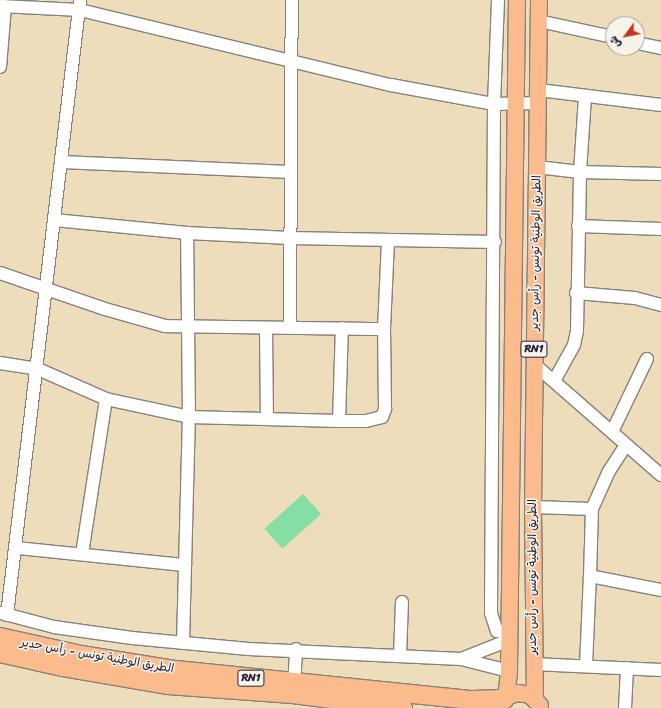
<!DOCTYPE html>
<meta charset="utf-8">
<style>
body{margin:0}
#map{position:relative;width:661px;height:708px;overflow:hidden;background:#edddbb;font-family:Sriracha,"Playpen Sans Arabic",sans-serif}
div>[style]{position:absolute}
.green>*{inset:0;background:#85dfa4;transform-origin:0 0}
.roads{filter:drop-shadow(1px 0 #88807b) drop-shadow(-1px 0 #88807b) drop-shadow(0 1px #88807b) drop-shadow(0 -1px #88807b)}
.minor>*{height:12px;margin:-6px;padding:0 6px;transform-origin:6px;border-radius:6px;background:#fff}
.major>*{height:16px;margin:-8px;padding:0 8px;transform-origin:8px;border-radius:8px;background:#fbbb8c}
.highway>*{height:18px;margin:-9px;padding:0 9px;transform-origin:9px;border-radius:9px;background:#fbbb8c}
span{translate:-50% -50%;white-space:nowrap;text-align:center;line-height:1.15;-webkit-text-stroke:3px #f7f3e8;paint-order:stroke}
.shield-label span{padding:1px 3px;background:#f7f3e8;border:1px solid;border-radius:3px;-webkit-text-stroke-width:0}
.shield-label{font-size:11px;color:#22223b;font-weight:700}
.street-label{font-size:12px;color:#22223b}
.north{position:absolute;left:605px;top:16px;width:40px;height:40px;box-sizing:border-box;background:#f7f3e8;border:1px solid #a29fa3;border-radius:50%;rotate:238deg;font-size:11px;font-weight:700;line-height:16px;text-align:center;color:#22223b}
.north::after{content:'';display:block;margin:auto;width:14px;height:18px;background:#c8321e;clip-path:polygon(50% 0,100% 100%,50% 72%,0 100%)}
</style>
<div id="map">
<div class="green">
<div style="left:303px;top:494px;width:27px;height:52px;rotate:48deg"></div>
</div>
<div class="roads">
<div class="minor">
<div style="left:498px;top:0;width:104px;rotate:92.2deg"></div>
<div style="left:494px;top:104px;width:509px;rotate:90.34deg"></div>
<div style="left:491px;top:613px;width:19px;rotate:72deg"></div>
<div style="left:497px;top:631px;width:12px;rotate:9deg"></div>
<div style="left:0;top:6px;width:80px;rotate:2.9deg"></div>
<div style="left:80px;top:10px;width:320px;rotate:13.6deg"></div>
<div style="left:391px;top:85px;width:105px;rotate:10.5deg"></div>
<div style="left:494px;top:104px;width:44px;rotate:-1.3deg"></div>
<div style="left:539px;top:21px;width:76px;rotate:12.2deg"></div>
<div style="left:637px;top:43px;width:25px;rotate:12deg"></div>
<div style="left:0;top:67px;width:61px;rotate:-85.3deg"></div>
<div style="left:539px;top:90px;width:123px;rotate:7deg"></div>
<div style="left:61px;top:162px;width:229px;rotate:2.5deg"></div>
<div style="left:537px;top:167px;width:43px;rotate:6.6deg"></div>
<div style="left:580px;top:172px;width:81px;rotate:1.4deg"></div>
<div style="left:54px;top:220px;width:134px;rotate:5.6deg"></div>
<div style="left:187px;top:233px;width:103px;rotate:2.8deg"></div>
<div style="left:290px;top:238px;width:205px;rotate:1.1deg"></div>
<div style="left:578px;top:226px;width:83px;rotate:2.1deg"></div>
<div style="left:0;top:273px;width:111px;rotate:18.9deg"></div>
<div style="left:105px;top:309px;width:62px;rotate:15.8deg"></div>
<div style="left:165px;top:326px;width:219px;rotate:0.8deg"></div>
<div style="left:576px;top:293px;width:59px;rotate:4.8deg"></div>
<div style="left:635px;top:298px;width:27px;rotate:15deg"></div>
<div style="left:266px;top:328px;width:91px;rotate:89.4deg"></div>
<div style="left:290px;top:328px;width:328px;rotate:-89.7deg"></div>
<div style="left:0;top:363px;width:38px;rotate:9deg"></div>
<div style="left:38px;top:369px;width:74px;rotate:23.8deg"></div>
<div style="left:106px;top:399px;width:85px;rotate:12.2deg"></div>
<div style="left:189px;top:417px;width:150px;rotate:1.5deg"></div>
<div style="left:339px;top:421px;width:27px"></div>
<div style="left:366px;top:421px;width:16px;rotate:-14deg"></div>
<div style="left:382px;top:417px;width:9px;rotate:-69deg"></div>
<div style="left:385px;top:409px;width:80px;rotate:-90.7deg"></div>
<div style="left:384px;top:329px;width:89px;rotate:-87.4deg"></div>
<div style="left:534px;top:364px;width:169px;rotate:41.2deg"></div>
<div style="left:554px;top:381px;width:41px;rotate:-60.9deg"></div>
<div style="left:574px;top:345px;width:14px;rotate:-78deg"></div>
<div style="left:577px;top:331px;width:159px;rotate:-88.9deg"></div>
<div style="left:580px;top:172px;width:75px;rotate:-86.2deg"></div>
<div style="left:339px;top:421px;width:93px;rotate:-88.2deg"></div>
<div style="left:612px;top:432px;width:81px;rotate:-64.4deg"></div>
<div style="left:626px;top:445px;width:31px;rotate:123deg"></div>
<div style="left:609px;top:471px;width:42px;rotate:114.1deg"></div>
<div style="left:592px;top:509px;width:67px;rotate:91.7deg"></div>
<div style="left:590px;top:576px;width:72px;rotate:11.2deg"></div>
<div style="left:533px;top:507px;width:59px;rotate:1.9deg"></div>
<div style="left:17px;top:548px;width:169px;rotate:5.8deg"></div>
<div style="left:82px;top:554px;width:157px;rotate:-81.2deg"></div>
<div style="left:1px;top:613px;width:55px;rotate:14.8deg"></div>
<div style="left:54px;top:627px;width:79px;rotate:8deg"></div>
<div style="left:132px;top:638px;width:117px;rotate:5.4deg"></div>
<div style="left:248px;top:649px;width:213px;rotate:2.7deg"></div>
<div style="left:461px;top:659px;width:49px;rotate:14deg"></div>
<div style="left:7px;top:615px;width:619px;rotate:-83.23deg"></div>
<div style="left:183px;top:643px;width:226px;rotate:-88.5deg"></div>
<div style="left:189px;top:417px;width:184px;rotate:-90.6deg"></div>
<div style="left:400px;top:656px;width:54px;rotate:-87.9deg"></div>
<div style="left:461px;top:659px;width:52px;rotate:-21.6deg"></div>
<div style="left:533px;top:664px;width:128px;rotate:2.7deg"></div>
<div style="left:586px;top:666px;width:90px;rotate:-87.5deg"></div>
<div style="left:294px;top:688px;width:39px;rotate:-87deg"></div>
<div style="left:625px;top:708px;width:40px;rotate:-87.1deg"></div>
</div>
<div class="major">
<div style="left:506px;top:697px;width:26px;rotate:-83deg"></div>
<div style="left:509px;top:671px;width:671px;rotate:-89.32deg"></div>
<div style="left:535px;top:699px;width:192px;rotate:-90.6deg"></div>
<div style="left:533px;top:507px;width:507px;rotate:-89.32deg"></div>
<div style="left:501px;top:705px;width:9px;rotate:-58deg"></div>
<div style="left:506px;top:697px;width:13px;rotate:-18deg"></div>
<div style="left:518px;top:693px;width:12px;rotate:9deg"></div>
<div style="left:530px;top:695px;width:14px;rotate:45deg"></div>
</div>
<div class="highway">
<div style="left:0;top:637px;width:83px;rotate:12.5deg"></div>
<div style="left:81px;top:655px;width:96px;rotate:9deg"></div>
<div style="left:176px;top:670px;width:298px;rotate:5.8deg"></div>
<div style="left:472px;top:700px;width:33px;rotate:-2deg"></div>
<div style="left:0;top:653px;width:64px;rotate:12.7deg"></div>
<div style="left:62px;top:667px;width:108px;rotate:9.6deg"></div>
<div style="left:168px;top:685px;width:125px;rotate:4.1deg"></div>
<div style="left:293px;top:694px;width:111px;rotate:7.3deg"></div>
</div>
</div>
<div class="shield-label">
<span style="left:534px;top:349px">RN1</span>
<span style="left:251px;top:678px">RN1</span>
</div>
<div class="street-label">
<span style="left:536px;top:253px;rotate:-89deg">الطريق الوطنية تونس - رأس جدير</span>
<span style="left:533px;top:577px;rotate:-90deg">الطريق الوطنية تونس - رأس جدير</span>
<span style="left:97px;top:656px;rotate:10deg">الطريق الوطنية تونس - رأس جدير</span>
</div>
<div class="north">ش</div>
</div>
